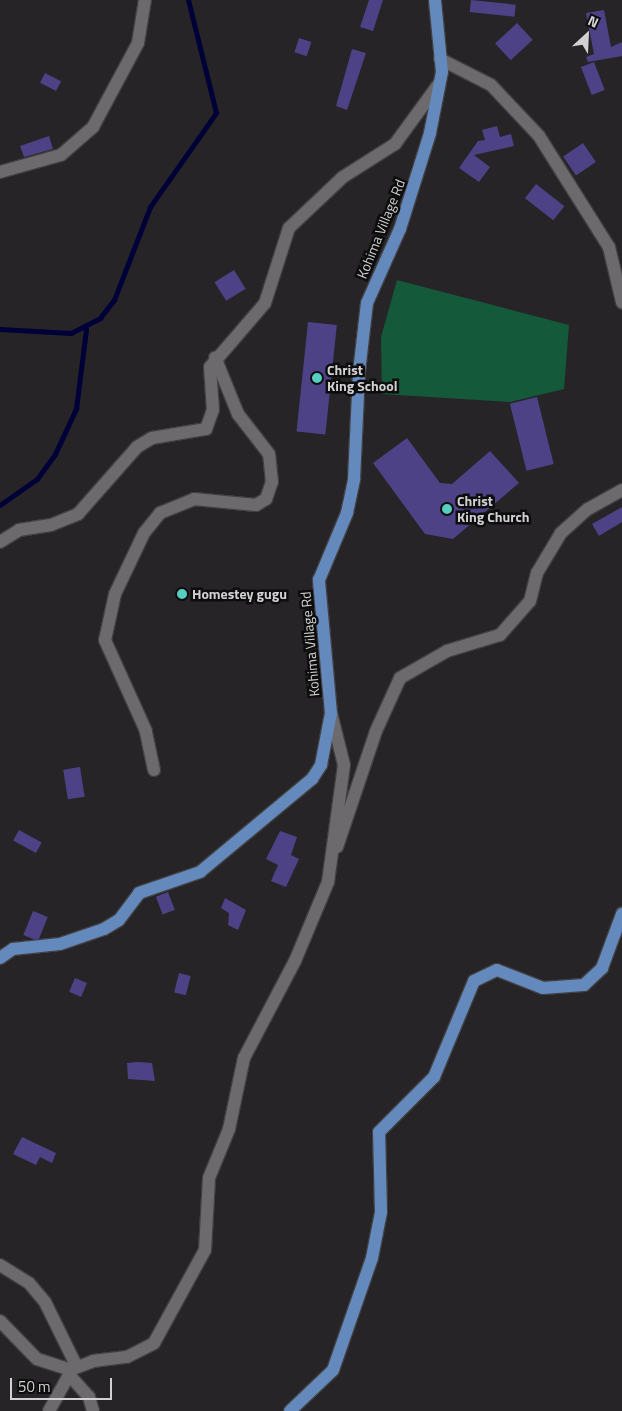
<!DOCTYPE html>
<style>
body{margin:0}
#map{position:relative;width:622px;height:1411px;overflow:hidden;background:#262426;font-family:"Titillium Web",sans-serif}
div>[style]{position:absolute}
.green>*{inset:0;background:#14593a}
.stream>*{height:4.5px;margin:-2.25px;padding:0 2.25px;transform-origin:2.25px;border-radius:2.25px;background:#000038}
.building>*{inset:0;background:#4d4286;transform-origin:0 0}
.roads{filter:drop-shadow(1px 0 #424042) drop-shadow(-1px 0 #424042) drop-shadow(0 1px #424042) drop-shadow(0 -1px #424042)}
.minor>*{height:12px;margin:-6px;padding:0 6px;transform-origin:6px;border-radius:6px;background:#6d6a6d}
.major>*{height:12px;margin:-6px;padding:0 6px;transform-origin:6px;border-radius:6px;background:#6389bd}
.dots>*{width:14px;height:14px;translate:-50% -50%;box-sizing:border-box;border:2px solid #0e0d0e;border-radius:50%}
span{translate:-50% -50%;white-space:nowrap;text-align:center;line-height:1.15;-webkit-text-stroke:5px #0e0d0e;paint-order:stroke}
.street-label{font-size:14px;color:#d2d0d2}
.poi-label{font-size:14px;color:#d2d0d2;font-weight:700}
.left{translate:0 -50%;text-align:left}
.north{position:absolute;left:562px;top:10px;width:50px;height:50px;-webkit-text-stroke:4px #0e0d0e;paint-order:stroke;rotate:25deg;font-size:14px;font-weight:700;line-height:20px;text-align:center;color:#d2d0d2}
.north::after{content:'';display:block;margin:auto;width:18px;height:22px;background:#d2d0d2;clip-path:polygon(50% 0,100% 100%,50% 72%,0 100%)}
.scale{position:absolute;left:10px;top:1378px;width:102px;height:22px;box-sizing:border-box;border:2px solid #d2d0d2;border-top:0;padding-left:6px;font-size:15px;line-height:18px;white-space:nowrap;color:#d2d0d2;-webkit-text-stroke:4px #0e0d0e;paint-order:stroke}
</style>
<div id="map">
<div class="green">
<div style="clip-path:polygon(397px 280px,569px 325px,564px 389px,510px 402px,382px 394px,381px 337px)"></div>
</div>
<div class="stream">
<div style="left:0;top:329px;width:71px;rotate:3.2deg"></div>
<div style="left:71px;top:333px;width:33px;rotate:-27deg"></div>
<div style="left:100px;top:318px;width:23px;rotate:-52deg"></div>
<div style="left:114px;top:300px;width:100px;rotate:-68.8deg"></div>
<div style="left:150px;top:207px;width:115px;rotate:-54.9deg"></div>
<div style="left:216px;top:113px;width:116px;rotate:-103.9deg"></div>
<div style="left:0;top:505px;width:45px;rotate:-35.1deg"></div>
<div style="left:37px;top:479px;width:31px;rotate:-54deg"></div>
<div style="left:55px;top:454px;width:50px;rotate:-65deg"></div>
<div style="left:76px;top:409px;width:80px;rotate:-82.8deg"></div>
</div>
<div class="building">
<div style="clip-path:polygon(369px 0,383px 0,373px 31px,360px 27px)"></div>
<div style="left:471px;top:0;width:45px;height:12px;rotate:6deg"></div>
<div style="clip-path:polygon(604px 10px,611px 47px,622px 42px,622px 56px,588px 62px,586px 57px,594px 54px,586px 13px)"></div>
<div style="left:517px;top:23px;width:23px;height:30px;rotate:47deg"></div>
<div style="left:299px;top:38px;width:13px;height:15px;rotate:18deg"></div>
<div style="clip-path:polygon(352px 49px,366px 53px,347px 110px,336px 106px)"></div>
<div style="left:594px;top:62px;width:30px;height:14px;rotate:69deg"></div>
<div style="left:45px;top:73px;width:18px;height:11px;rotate:27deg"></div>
<div style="clip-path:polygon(497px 126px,500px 137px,511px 134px,514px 146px,474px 155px,490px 167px,479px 182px,459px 168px,478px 141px,485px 140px,482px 130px)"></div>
<div style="clip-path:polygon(49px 136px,53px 149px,24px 157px,20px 146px)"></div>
<div style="left:583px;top:143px;width:23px;height:24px;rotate:56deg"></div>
<div style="left:536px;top:184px;width:36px;height:18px;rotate:38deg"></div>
<div style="left:234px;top:270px;width:22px;height:23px;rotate:58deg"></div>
<div style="left:308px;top:322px;width:29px;height:110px;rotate:6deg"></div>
<div style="left:537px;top:397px;width:69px;height:28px;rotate:76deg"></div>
<div style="clip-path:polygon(407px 438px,440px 483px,452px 484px,490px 451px,519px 483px,453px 539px,425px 534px,373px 463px)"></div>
<div style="clip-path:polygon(622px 507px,622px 522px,599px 536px,592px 524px)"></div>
<div style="left:80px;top:767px;width:30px;height:17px;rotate:81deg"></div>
<div style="left:19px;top:830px;width:26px;height:12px;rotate:29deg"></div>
<div style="clip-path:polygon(280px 831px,297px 837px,291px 855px,299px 859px,286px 887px,271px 881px,278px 865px,266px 859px)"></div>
<div style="left:168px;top:892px;width:19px;height:13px;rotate:69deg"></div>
<div style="clip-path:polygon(225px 898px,246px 910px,238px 930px,228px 925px,229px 913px,221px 908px)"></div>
<div style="left:33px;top:911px;width:16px;height:26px;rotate:22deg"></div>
<div style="left:179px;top:973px;width:12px;height:20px;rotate:14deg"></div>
<div style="left:75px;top:978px;width:13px;height:15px;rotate:23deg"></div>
<div style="clip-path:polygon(138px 1062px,152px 1063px,155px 1081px,128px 1079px,127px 1063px)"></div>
<div style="clip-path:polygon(22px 1137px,56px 1153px,52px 1163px,40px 1157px,36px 1165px,13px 1154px)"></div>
</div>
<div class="roads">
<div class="minor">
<div style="left:440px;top:59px;width:57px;rotate:27deg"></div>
<div style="left:491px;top:85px;width:70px;rotate:46.7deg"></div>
<div style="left:539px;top:136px;width:131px;rotate:57.8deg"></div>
<div style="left:609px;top:247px;width:57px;rotate:76.7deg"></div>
<div style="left:0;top:172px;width:63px;rotate:-15.6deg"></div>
<div style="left:61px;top:155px;width:43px;rotate:-41.2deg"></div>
<div style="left:93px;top:127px;width:95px;rotate:-61.8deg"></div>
<div style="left:138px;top:43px;width:44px;rotate:-80.8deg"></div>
<div style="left:0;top:542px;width:22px;rotate:-32deg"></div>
<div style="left:19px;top:530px;width:32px;rotate:-9deg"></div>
<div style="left:51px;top:525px;width:29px;rotate:-22deg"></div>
<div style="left:78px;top:514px;width:89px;rotate:-48.6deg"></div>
<div style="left:137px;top:447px;width:17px;rotate:-31deg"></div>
<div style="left:152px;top:438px;width:55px;rotate:-9.5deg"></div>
<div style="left:206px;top:429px;width:20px;rotate:-70deg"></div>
<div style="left:213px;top:410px;width:43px;rotate:-94deg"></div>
<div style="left:210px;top:367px;width:84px;rotate:-49.3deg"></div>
<div style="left:265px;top:303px;width:79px;rotate:-72.3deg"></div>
<div style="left:289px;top:228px;width:74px;rotate:-43.4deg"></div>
<div style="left:343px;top:177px;width:62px;rotate:-32.4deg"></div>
<div style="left:395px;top:144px;width:73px;rotate:-53.9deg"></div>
<div style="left:154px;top:770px;width:40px;rotate:-102deg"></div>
<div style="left:146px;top:731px;width:100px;rotate:-114.3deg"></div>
<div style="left:105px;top:640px;width:47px;rotate:-77.7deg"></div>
<div style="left:115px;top:594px;width:68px;rotate:-64.6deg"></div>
<div style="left:144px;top:533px;width:26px;rotate:-51deg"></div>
<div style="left:160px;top:513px;width:37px;rotate:-22deg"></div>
<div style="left:194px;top:499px;width:62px;rotate:5.5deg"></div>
<div style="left:256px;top:505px;width:12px;rotate:-31deg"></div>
<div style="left:266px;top:499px;width:18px;rotate:-71deg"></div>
<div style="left:272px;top:482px;width:28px;rotate:-96deg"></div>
<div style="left:269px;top:454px;width:51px;rotate:-127.8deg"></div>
<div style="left:238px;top:414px;width:61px;rotate:-112deg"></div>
<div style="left:337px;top:847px;width:122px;rotate:-71.4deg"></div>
<div style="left:376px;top:731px;width:58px;rotate:-65.6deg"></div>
<div style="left:400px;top:678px;width:54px;rotate:-29.9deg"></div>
<div style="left:447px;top:651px;width:55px;rotate:-16.8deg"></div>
<div style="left:500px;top:635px;width:45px;rotate:-48.6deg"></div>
<div style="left:530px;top:601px;width:29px;rotate:-76deg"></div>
<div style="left:537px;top:573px;width:47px;rotate:-59deg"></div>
<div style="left:561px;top:533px;width:36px;rotate:-42deg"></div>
<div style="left:588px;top:509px;width:39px;rotate:-29deg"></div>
<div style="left:0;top:1265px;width:34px;rotate:32deg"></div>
<div style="left:29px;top:1283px;width:25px;rotate:50deg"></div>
<div style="left:45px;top:1302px;width:70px;rotate:63.8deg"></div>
<div style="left:0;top:1321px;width:53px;rotate:45.8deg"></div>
<div style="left:37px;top:1359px;width:35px;rotate:18deg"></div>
<div style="left:49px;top:1411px;width:41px;rotate:-60.9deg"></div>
<div style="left:93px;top:1411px;width:15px;rotate:-106deg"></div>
<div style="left:89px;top:1397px;width:30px;rotate:-132deg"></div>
<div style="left:69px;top:1375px;width:5px;rotate:-79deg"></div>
<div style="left:70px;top:1370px;width:25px;rotate:-21deg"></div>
<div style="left:93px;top:1361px;width:34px;rotate:-7deg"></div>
<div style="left:127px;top:1357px;width:30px;rotate:-27deg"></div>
<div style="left:154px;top:1343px;width:106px;rotate:-61.3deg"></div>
<div style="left:205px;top:1250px;width:72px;rotate:-86.8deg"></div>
<div style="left:209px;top:1178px;width:53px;rotate:-67.8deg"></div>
<div style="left:229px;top:1129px;width:73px;rotate:-78.1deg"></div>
<div style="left:244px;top:1058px;width:110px;rotate:-62.3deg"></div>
<div style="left:295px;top:961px;width:86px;rotate:-67.3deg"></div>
<div style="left:328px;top:882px;width:118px;rotate:-82.2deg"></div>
<div style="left:344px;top:765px;width:54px;rotate:-104deg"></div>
</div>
<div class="major">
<div style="left:0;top:958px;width:16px;rotate:-35deg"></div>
<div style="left:13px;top:949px;width:47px;rotate:-6.1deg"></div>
<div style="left:60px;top:944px;width:46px;rotate:-18.8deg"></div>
<div style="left:104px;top:929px;width:17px;rotate:-31deg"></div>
<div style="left:119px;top:920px;width:34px;rotate:-53deg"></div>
<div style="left:139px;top:893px;width:65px;rotate:-19deg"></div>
<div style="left:200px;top:872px;width:146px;rotate:-39.7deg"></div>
<div style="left:312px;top:779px;width:17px;rotate:-57deg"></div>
<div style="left:321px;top:765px;width:53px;rotate:-79.1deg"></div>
<div style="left:331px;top:713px;width:134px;rotate:-95.2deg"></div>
<div style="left:319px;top:580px;width:73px;rotate:-67.3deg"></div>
<div style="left:347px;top:513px;width:35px;rotate:-78deg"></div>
<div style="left:354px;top:479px;width:107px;rotate:-87.3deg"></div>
<div style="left:359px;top:372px;width:69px;rotate:-83.4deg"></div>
<div style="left:367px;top:303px;width:81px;rotate:-66deg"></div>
<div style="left:400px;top:229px;width:101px;rotate:-72.6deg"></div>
<div style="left:430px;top:133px;width:62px;rotate:-78.9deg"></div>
<div style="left:442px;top:72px;width:72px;rotate:-95.6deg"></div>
<div style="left:290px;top:1411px;width:59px;rotate:-43.6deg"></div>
<div style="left:333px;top:1370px;width:119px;rotate:-70.8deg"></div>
<div style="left:372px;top:1258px;width:47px;rotate:-78.9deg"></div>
<div style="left:381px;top:1212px;width:80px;rotate:-91.4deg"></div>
<div style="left:379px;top:1132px;width:78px;rotate:-45deg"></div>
<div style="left:434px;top:1077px;width:104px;rotate:-67.4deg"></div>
<div style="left:474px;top:981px;width:25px;rotate:-26deg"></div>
<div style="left:497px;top:970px;width:49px;rotate:21.4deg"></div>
<div style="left:543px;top:988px;width:41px;rotate:-4.2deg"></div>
<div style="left:584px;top:985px;width:25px;rotate:-43deg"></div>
<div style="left:602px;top:968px;width:58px;rotate:-69.7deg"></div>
</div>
</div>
<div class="dots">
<div style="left:317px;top:378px;background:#57cec2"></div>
<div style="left:447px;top:509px;background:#57cec2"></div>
<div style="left:182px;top:594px;background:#57cec2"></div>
</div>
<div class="street-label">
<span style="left:381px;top:229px;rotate:-68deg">Kohima Village Rd</span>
<span style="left:310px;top:644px;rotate:-95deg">Kohima Village Rd</span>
</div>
<div class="poi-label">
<span class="left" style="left:327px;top:378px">Christ<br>King School</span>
<span class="left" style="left:457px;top:509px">Christ<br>King Church</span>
<span class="left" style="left:192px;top:594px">Homestey gugu</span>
</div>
<div class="north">N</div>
<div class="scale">50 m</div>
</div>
